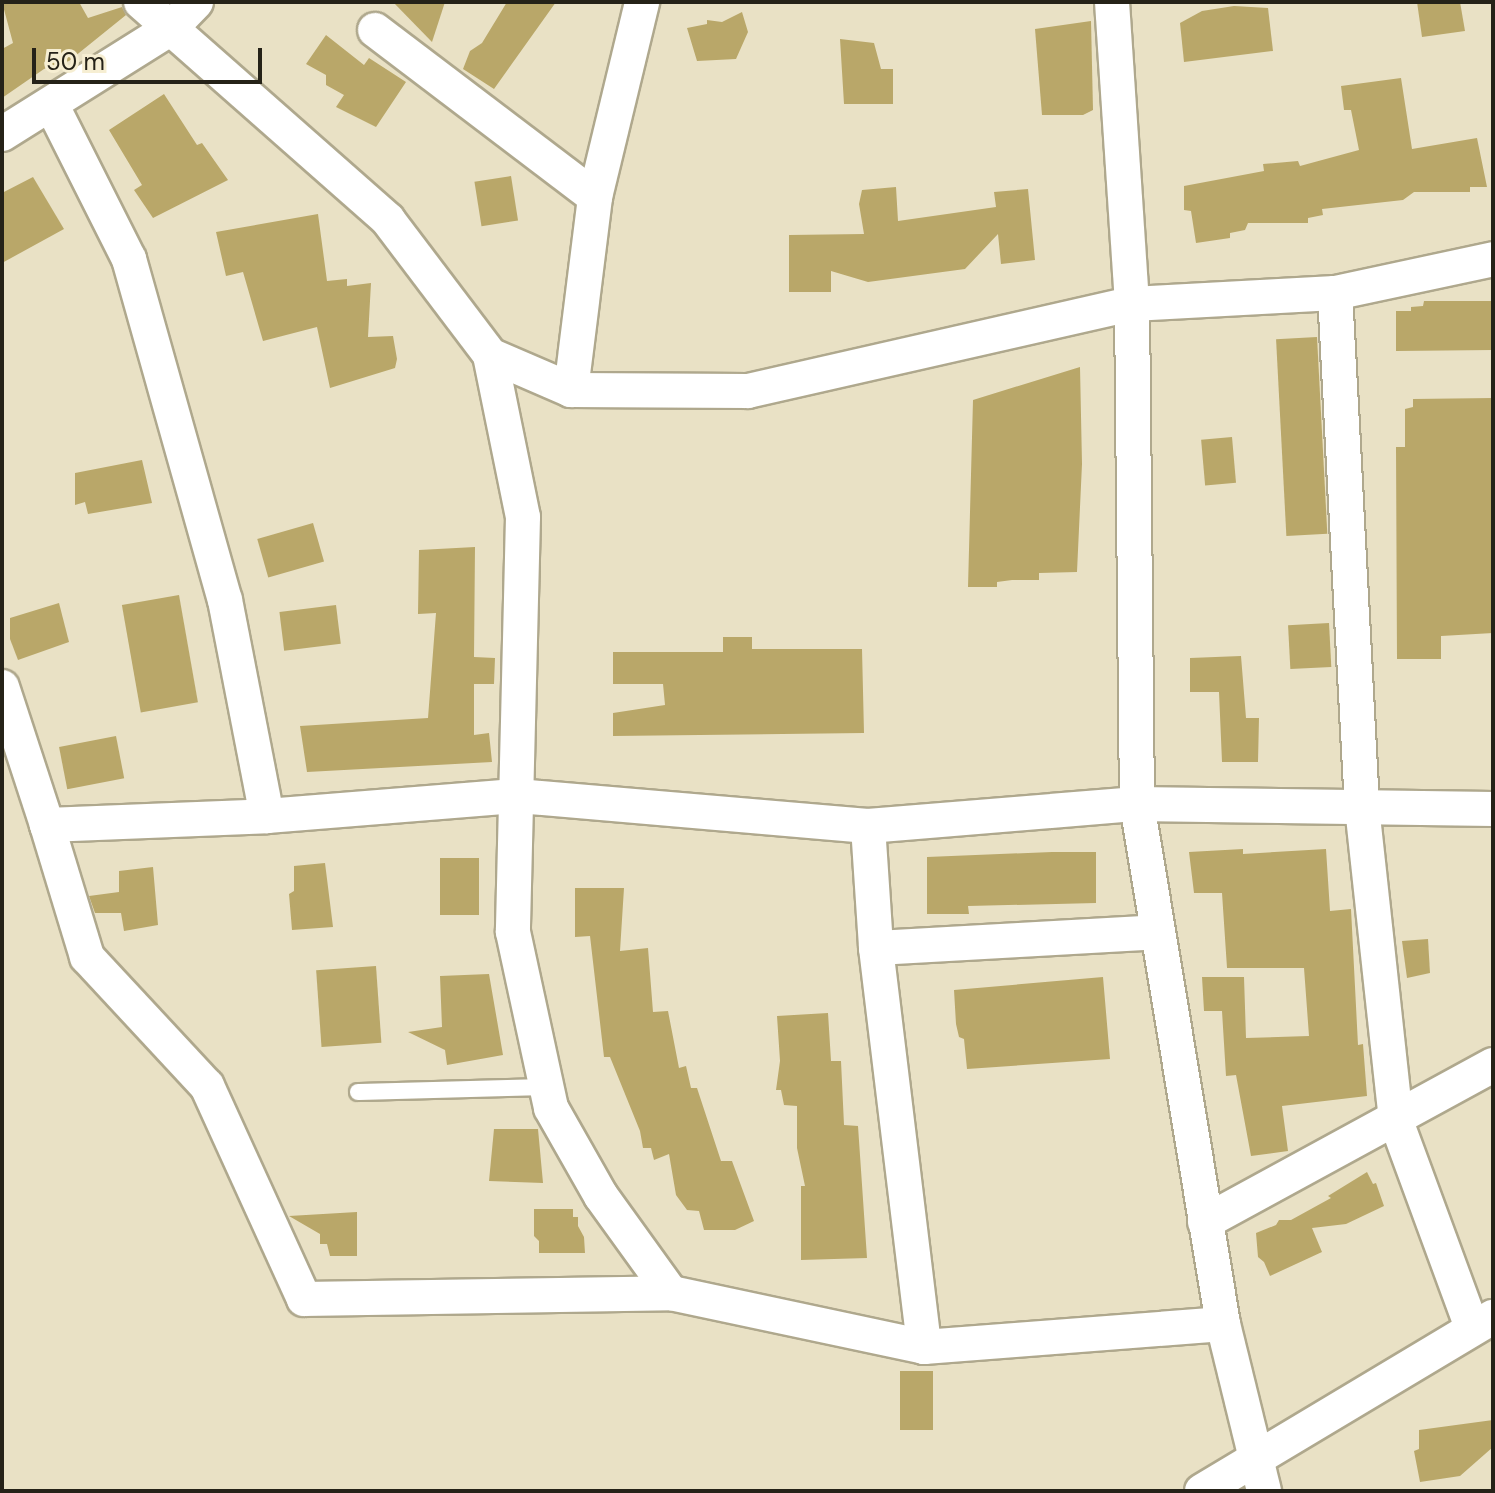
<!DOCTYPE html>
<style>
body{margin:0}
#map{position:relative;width:1495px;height:1493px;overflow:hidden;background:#e9e1c5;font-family:"DM Sans",sans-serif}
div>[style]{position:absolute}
.building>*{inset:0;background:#b9a769;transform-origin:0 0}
.roads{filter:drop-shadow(2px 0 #afa88d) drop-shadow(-2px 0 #afa88d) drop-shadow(0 2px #afa88d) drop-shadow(0 -2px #afa88d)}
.lane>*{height:16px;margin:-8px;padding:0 8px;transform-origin:8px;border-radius:8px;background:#fff}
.street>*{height:34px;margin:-17px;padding:0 17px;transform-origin:17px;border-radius:17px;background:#fff}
span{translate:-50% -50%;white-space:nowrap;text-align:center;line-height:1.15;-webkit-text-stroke:8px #f6eed2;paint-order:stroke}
.frame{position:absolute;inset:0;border:4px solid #252218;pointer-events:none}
.scale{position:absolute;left:32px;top:48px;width:230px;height:36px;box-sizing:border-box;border:4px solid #252218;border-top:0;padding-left:10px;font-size:24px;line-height:28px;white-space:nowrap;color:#252218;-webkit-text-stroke:6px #f6eed2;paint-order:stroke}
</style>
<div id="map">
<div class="building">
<div style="clip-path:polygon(2px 2px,79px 2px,88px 18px,122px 7px,126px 15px,69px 61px,44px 69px,2px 98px,2px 49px,13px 43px)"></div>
<div style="clip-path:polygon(393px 2px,445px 2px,432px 42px)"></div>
<div style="clip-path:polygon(507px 2px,556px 2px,494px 89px,463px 69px,470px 51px,482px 43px)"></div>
<div style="clip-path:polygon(1417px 2px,1460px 2px,1465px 31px,1422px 37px)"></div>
<div style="clip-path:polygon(1234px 6px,1268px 8px,1273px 51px,1184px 62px,1180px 23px,1202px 11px)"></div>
<div style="clip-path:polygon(742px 12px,748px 32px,736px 59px,697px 61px,687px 28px,707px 24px,707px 20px,722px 22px)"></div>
<div style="clip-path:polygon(1091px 21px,1093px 110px,1083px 115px,1042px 115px,1035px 29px)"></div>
<div style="clip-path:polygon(326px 35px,364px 65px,369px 58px,406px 82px,376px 127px,336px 107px,344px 95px,326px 85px,326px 75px,306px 64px)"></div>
<div style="clip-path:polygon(840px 39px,874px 43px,881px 69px,893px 69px,893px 104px,844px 104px)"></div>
<div style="clip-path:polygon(1401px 78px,1412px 149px,1477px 138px,1487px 187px,1470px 187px,1470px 192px,1414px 192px,1403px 200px,1322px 209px,1323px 215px,1308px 218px,1308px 223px,1248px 223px,1245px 230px,1230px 233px,1230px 238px,1196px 243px,1191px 211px,1184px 210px,1184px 186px,1264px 171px,1263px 164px,1298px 161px,1300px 166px,1359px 150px,1351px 110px,1344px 110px,1341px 86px)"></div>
<div style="clip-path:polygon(164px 94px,197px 145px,202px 143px,228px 180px,153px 218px,134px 190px,142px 185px,109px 130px)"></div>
<div style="left:511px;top:176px;width:45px;height:37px;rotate:81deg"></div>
<div style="clip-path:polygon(33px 177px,64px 229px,2px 263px,2px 193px)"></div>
<div style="clip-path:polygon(896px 187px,898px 221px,996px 207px,994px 192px,1028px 189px,1035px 260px,1001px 264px,998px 234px,965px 269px,868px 282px,831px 271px,831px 292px,789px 292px,789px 235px,864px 234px,859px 204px,862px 190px)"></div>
<div style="clip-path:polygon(318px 214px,327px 281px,347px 279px,347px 286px,371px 283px,368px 337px,393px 336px,397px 359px,395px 368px,330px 388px,317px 327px,263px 341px,243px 272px,226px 276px,216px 232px)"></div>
<div style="clip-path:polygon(1424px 301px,1493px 301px,1493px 350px,1396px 351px,1396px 311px,1411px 311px,1411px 307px,1423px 306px)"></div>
<div style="left:1317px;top:337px;width:197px;height:41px;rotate:87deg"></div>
<div style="clip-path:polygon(1080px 367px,1082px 464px,1077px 572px,1039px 573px,1039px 580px,1012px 580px,997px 582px,997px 587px,968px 587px,973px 400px)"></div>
<div style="clip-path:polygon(1493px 398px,1493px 633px,1441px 636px,1441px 659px,1397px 659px,1396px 447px,1405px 447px,1405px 409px,1413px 407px,1413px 399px)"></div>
<div style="left:1232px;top:437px;width:46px;height:31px;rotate:85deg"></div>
<div style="clip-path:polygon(142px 460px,152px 503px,88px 514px,85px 502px,75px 505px,75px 473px)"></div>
<div style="left:313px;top:523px;width:40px;height:58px;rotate:74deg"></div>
<div style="clip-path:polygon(475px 547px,474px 657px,495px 658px,494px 684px,474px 684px,474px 735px,489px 733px,492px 762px,307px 772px,300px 726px,428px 718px,436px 613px,418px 614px,419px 550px)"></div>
<div style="left:179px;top:595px;width:109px;height:58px;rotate:80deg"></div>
<div style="clip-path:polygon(59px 603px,69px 642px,18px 660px,10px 639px,10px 618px)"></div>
<div style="left:336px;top:605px;width:39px;height:57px;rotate:83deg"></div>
<div style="left:1329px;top:623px;width:44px;height:41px;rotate:87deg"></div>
<div style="clip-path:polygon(723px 637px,752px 637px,752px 649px,862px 649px,864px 733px,613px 736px,613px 713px,665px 705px,663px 684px,613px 684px,613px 652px,723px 652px)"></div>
<div style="clip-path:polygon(1241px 656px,1246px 718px,1259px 718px,1258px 762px,1222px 762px,1219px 692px,1190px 692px,1190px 658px)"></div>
<div style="left:116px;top:736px;width:43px;height:58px;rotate:79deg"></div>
<div style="clip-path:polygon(1243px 849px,1243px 854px,1326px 849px,1330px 911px,1351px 909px,1358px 1045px,1363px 1044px,1367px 1096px,1282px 1106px,1288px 1151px,1251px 1156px,1236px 1075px,1226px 1076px,1222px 1011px,1204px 1011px,1202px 977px,1244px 977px,1246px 1038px,1309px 1036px,1304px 968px,1227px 968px,1222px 893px,1194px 893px,1189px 852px)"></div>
<div style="clip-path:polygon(1052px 852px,1096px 852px,1096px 903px,968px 906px,969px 914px,927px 914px,927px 857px)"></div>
<div style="left:440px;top:858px;width:39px;height:57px"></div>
<div style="clip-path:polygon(325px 863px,333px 927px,292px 930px,289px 894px,294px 891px,294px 866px)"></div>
<div style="clip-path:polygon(153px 867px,158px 925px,124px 931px,121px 913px,95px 913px,89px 896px,119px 892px,119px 871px)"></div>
<div style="clip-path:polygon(575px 888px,624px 888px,620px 951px,648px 948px,653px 1012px,668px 1011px,679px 1068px,686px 1066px,691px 1088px,697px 1088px,721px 1161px,732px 1161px,754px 1221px,735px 1230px,704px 1230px,699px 1211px,687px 1210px,676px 1195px,669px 1154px,654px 1160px,651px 1148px,643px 1148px,640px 1131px,610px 1057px,604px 1057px,590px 936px,575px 937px)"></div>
<div style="clip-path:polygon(1428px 939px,1430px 973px,1407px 978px,1402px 941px)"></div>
<div style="left:376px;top:966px;width:77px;height:60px;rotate:86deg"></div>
<div style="clip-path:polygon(489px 974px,503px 1055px,447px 1065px,445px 1050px,408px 1032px,442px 1027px,440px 976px)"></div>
<div style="clip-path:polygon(1103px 977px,1110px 1059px,967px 1069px,964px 1039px,959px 1037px,956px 1024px,954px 990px)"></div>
<div style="clip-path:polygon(828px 1013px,831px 1061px,841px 1061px,844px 1125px,858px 1126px,867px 1258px,801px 1260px,801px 1186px,805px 1186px,797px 1148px,797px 1106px,784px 1105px,781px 1090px,776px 1090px,780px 1061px,777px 1016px)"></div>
<div style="clip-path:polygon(494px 1129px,538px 1129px,543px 1183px,489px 1181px)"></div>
<div style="clip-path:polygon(1367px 1172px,1373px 1184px,1376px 1183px,1384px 1206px,1346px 1224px,1312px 1228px,1322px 1252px,1270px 1276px,1264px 1262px,1258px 1257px,1256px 1233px,1276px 1225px,1279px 1220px,1291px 1220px,1331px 1198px,1328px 1196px)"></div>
<div style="clip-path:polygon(534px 1209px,573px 1209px,573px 1217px,578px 1217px,578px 1226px,584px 1237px,585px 1253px,539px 1253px,539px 1241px,534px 1236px)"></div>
<div style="clip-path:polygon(357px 1212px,357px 1256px,330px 1256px,327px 1244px,320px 1244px,320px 1234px,289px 1216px)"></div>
<div style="left:900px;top:1371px;width:33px;height:59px"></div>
<div style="clip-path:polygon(1493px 1420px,1493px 1447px,1460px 1476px,1420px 1482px,1414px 1451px,1419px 1449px,1419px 1430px)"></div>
</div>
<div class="roads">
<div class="lane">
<div style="left:358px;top:1092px;width:188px;rotate:-1.5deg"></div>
</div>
<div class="street">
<div style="left:141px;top:2px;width:329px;rotate:41.4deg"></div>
<div style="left:388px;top:220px;width:169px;rotate:52.9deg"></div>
<div style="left:490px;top:355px;width:165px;rotate:78.5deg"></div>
<div style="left:523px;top:517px;width:415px;rotate:91.4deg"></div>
<div style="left:513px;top:932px;width:180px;rotate:77.8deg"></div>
<div style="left:551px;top:1108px;width:101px;rotate:60.4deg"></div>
<div style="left:601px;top:1196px;width:120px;rotate:54.2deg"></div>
<div style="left:671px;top:1293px;width:259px;rotate:12deg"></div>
<div style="left:924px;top:1347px;width:300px;rotate:-4.4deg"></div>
<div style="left:1112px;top:2px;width:303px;rotate:86.2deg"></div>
<div style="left:1132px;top:304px;width:500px;rotate:89.43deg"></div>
<div style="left:1137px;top:804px;width:527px;rotate:80.61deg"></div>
<div style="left:1223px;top:1324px;width:172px;rotate:76.2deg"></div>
<div style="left:375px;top:30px;width:276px;rotate:37.2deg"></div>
<div style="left:51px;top:104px;width:174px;rotate:63.3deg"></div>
<div style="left:129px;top:259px;width:354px;rotate:74.3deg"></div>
<div style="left:225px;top:600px;width:220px;rotate:79deg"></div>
<div style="left:2px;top:134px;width:199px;rotate:-32.1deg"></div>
<div style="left:171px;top:28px;width:36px;rotate:-46deg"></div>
<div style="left:1335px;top:293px;width:515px;rotate:86.99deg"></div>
<div style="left:1362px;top:807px;width:316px;rotate:83.8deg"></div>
<div style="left:1396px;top:1121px;width:221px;rotate:69.8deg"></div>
<div style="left:490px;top:355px;width:88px;rotate:23.4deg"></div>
<div style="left:571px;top:390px;width:177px;rotate:0.3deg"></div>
<div style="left:748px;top:391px;width:394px;rotate:-12.8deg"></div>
<div style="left:1132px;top:304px;width:203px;rotate:-3.1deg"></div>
<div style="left:1335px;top:293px;width:162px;rotate:-12.1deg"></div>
<div style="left:571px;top:390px;width:194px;rotate:-82.9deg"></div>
<div style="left:595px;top:197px;width:201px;rotate:-76.4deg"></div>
<div style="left:2px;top:687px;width:145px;rotate:71.9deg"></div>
<div style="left:47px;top:825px;width:220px;rotate:-2.3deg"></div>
<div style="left:267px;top:816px;width:252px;rotate:-4.6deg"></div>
<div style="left:518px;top:796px;width:351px;rotate:4.9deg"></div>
<div style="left:868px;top:826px;width:270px;rotate:-4.7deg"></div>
<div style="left:1137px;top:804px;width:356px;rotate:0.8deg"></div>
<div style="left:47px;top:825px;width:138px;rotate:73.1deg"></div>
<div style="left:87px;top:957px;width:176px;rotate:47.1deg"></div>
<div style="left:207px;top:1086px;width:234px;rotate:65.5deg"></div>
<div style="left:304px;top:1299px;width:367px;rotate:-0.9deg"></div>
<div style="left:868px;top:826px;width:122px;rotate:86.2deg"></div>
<div style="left:876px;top:948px;width:402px;rotate:83.1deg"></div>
<div style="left:876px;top:948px;width:282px;rotate:-3.2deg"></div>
<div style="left:1205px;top:1222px;width:328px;rotate:-28.6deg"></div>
<div style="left:1202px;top:1491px;width:339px;rotate:-30.9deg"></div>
</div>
</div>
<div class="frame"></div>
<div class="scale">50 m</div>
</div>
